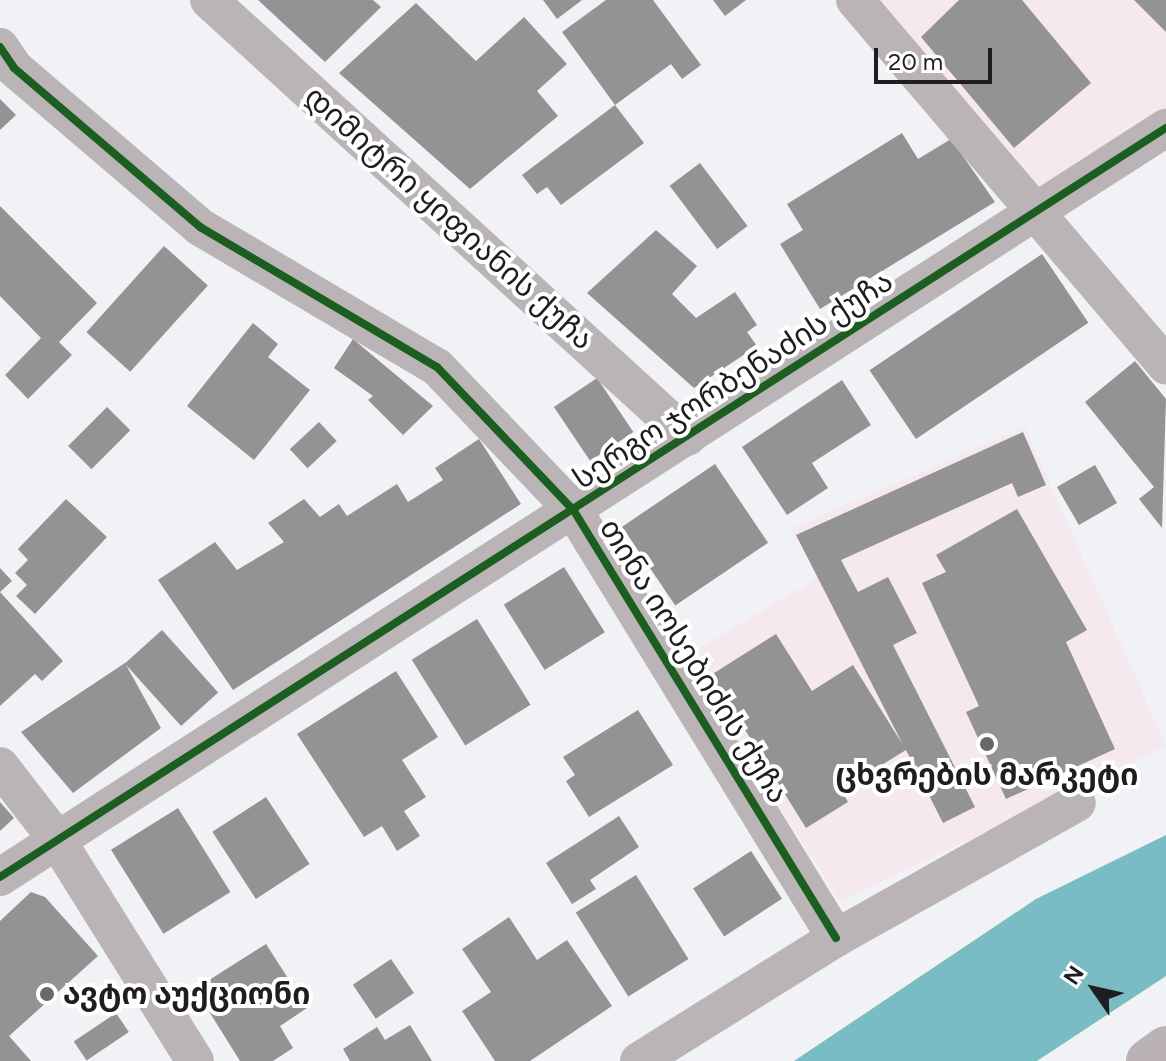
<!DOCTYPE html>
<meta charset="utf-8">
<style>
body{margin:0}
#map{position:relative;width:1166px;height:1061px;overflow:hidden;background:#f1f2f6;font-family:Figtree,"Noto Sans Georgian",sans-serif}
div>[style]{position:absolute}
.commercial>*{inset:0;background:#f5e8ee}
.water>*{inset:0;background:#7abcc3}
.building>*{inset:0;background:#949394;transform-origin:0 0}
.street>*{height:38px;margin:-19px;padding:0 19px;transform-origin:19px;border-radius:19px;background:#bbb4b7}
.secondary>*{height:44px;margin:-22px;padding:0 22px;transform-origin:22px;border-radius:22px;background:#bbb2b6}
.cycleway>*{height:8px;margin:-4px;padding:0 4px;transform-origin:4px;border-radius:4px;background:#1b5e20}
.dots>*{width:22px;height:22px;translate:-50% -50%;box-sizing:border-box;border:4px solid #fff;border-radius:50%}
span{translate:-50% -50%;white-space:nowrap;text-align:center;line-height:1.15;-webkit-text-stroke:8px #fff;paint-order:stroke}
.street-label{font-size:30px;color:#1e1e21}
.poi-label{font-size:30px;color:#1e1e21;font-weight:700}
.left{translate:0 -50%;text-align:left}
.north{position:absolute;left:1054px;top:949px;width:80px;height:80px;-webkit-text-stroke:6px #fff;paint-order:stroke;rotate:304deg;font-size:22px;font-weight:700;line-height:32px;text-align:center;color:#1e1e21}
.north::after{content:'';display:block;margin:auto;width:28px;height:36px;background:#1e1e21;clip-path:polygon(50% 0,100% 100%,50% 72%,0 100%)}
.scale{position:absolute;left:874px;top:48px;width:118px;height:36px;box-sizing:border-box;border:4px solid #1e1e21;border-top:0;padding-left:10px;font-size:24px;line-height:28px;white-space:nowrap;color:#1e1e21;-webkit-text-stroke:6px #fff;paint-order:stroke}
</style>
<div id="map">
<div class="commercial">
<div style="clip-path:polygon(871px 0,1166px 0,1166px 111px,1039px 190px)"></div>
<div style="clip-path:polygon(1025px 427px,1166px 746px,840px 901px,683px 658px,821px 576px,791px 529px)"></div>
</div>
<div class="water">
<div style="clip-path:polygon(1166px 835px,1166px 976px,1037px 1061px,794px 1061px,1036px 899px)"></div>
</div>
<div class="building">
<div style="clip-path:polygon(258px 0,373px 0,381px 7px,325px 62px)"></div>
<div style="clip-path:polygon(543px 0,582px 0,557px 19px)"></div>
<div style="clip-path:polygon(606px 0,653px 0,701px 65px,682px 79px,671px 64px,615px 105px,644px 143px,561px 205px,547px 187px,537px 194px,522px 175px,615px 105px,562px 32px)"></div>
<div style="clip-path:polygon(713px 0,746px 0,725px 16px)"></div>
<div style="clip-path:polygon(959px 0,1022px 0,1091px 83px,1014px 148px,921px 37px)"></div>
<div style="clip-path:polygon(1134px 0,1166px 0,1166px 32px)"></div>
<div style="clip-path:polygon(416px 3px,476px 61px,524px 17px,567px 64px,537px 91px,558px 116px,470px 189px,339px 73px)"></div>
<div style="clip-path:polygon(0 99px,16px 115px,0 130px)"></div>
<div style="clip-path:polygon(902px 133px,918px 159px,951px 139px,995px 202px,820px 309px,780px 244px,803px 230px,787px 204px)"></div>
<div style="left:700px;top:163px;width:79px;height:38px;rotate:53deg"></div>
<div style="clip-path:polygon(0 206px,97px 303px,59px 342px,72px 355px,28px 399px,5px 375px,41px 338px,0 296px)"></div>
<div style="clip-path:polygon(656px 230px,697px 266px,672px 294px,696px 318px,735px 292px,757px 325px,747px 332px,757px 346px,694px 388px,587px 293px)"></div>
<div style="left:164px;top:246px;width:59px;height:116px;rotate:42deg"></div>
<div style="left:1042px;top:254px;width:83px;height:208px;rotate:56deg"></div>
<div style="clip-path:polygon(253px 323px,278px 344px,268px 357px,310px 390px,254px 460px,187px 406px)"></div>
<div style="clip-path:polygon(353px 339px,433px 406px,403px 435px,368px 400px,373px 396px,334px 368px)"></div>
<div style="clip-path:polygon(1135px 361px,1166px 399px,1162px 528px,1139px 499px,1154px 487px,1085px 402px)"></div>
<div style="left:597px;top:378px;width:65px;height:52px;rotate:56deg"></div>
<div style="clip-path:polygon(842px 380px,871px 425px,812px 463px,828px 488px,787px 515px,742px 447px)"></div>
<div style="left:107px;top:407px;width:33px;height:55px;rotate:45deg"></div>
<div style="left:319px;top:422px;width:26px;height:40px;rotate:47deg"></div>
<div style="clip-path:polygon(1023px 432px,1046px 485px,1018px 497px,1012px 483px,841px 560px,858px 592px,888px 577px,917px 633px,893px 645px,975px 807px,943px 823px,906px 750px,841px 790px,848px 802px,806px 828px,711px 675px,776px 634px,812px 691px,853px 665px,903px 745px,796px 535px)"></div>
<div style="clip-path:polygon(479px 439px,521px 504px,233px 690px,158px 580px,215px 542px,237px 570px,284px 542px,268px 523px,304px 499px,320px 517px,339px 504px,347px 516px,397px 484px,408px 502px,443px 480px,435px 468px)"></div>
<div style="left:715px;top:464px;width:95px;height:112px;rotate:56deg"></div>
<div style="left:1095px;top:465px;width:44px;height:44px;rotate:60deg"></div>
<div style="clip-path:polygon(66px 499px,107px 537px,35px 614px,16px 596px,27px 585px,15px 573px,28px 560px,18px 549px)"></div>
<div style="clip-path:polygon(1017px 509px,1087px 630px,1066px 642px,1115px 749px,1006px 799px,966px 712px,979px 706px,922px 583px,946px 572px,936px 555px)"></div>
<div style="left:564px;top:567px;width:77px;height:71px;rotate:58deg"></div>
<div style="clip-path:polygon(0 568px,12px 581px,0 592px,63px 661px,42px 681px,35px 674px,0 706px)"></div>
<div style="left:477px;top:619px;width:101px;height:77px;rotate:58deg"></div>
<div style="left:162px;top:630px;width:84px;height:50px;rotate:48deg"></div>
<div style="clip-path:polygon(125px 663px,161px 728px,73px 793px,21px 732px)"></div>
<div style="clip-path:polygon(396px 671px,438px 737px,402px 760px,426px 797px,404px 811px,420px 836px,397px 851px,382px 826px,364px 837px,297px 734px)"></div>
<div style="clip-path:polygon(638px 710px,673px 765px,589px 817px,566px 781px,575px 775px,563px 757px)"></div>
<div style="left:266px;top:797px;width:80px;height:64px;rotate:57deg"></div>
<div style="clip-path:polygon(0 802px,14px 818px,0 831px)"></div>
<div style="left:178px;top:808px;width:99px;height:79px;rotate:58deg"></div>
<div style="clip-path:polygon(619px 816px,639px 847px,590px 880px,596px 889px,572px 904px,546px 863px)"></div>
<div style="left:751px;top:851px;width:57px;height:69px;rotate:57deg"></div>
<div style="left:636px;top:875px;width:99px;height:71px;rotate:58deg"></div>
<div style="clip-path:polygon(31px 892px,45px 897px,98px 956px,9px 1036px,31px 1061px,0 1061px,0 921px)"></div>
<div style="clip-path:polygon(509px 917px,537px 960px,567px 940px,612px 1006px,530px 1061px,495px 1061px,462px 1011px,491px 992px,462px 949px)"></div>
<div style="clip-path:polygon(266px 944px,307px 1008px,280px 1026px,293px 1048px,273px 1061px,240px 1061px,195px 989px)"></div>
<div style="left:391px;top:959px;width:41px;height:46px;rotate:56deg"></div>
<div style="left:116px;top:1013px;width:23px;height:51px;rotate:56deg"></div>
<div style="clip-path:polygon(410px 1025px,432px 1061px,350px 1061px,343px 1049px,377px 1027px,385px 1040px)"></div>
</div>
<div class="street">
<div style="left:209px;top:0;width:648px;rotate:42.37deg"></div>
<div style="left:855px;top:0;width:480px;rotate:49.6deg"></div>
<div style="left:0;top:47px;width:25px;rotate:56deg"></div>
<div style="left:14px;top:68px;width:245px;rotate:40.5deg"></div>
<div style="left:200px;top:227px;width:275px;rotate:30.6deg"></div>
<div style="left:437px;top:367px;width:199px;rotate:46.4deg"></div>
<div style="left:574px;top:511px;width:501px;rotate:58.47deg"></div>
<div style="left:0;top:766px;width:90px;rotate:52.2deg"></div>
<div style="left:55px;top:837px;width:264px;rotate:58deg"></div>
<div style="left:0;top:877px;width:1386px;rotate:-32.72deg"></div>
<div style="left:639px;top:1061px;width:232px;rotate:-32deg"></div>
<div style="left:836px;top:938px;width:276px;rotate:-29.3deg"></div>
</div>
<div class="secondary">
<div style="left:1148px;top:1061px;width:22px;rotate:-36deg"></div>
</div>
<div class="cycleway">
<div style="left:0;top:47px;width:25px;rotate:56deg"></div>
<div style="left:14px;top:68px;width:245px;rotate:40.5deg"></div>
<div style="left:200px;top:227px;width:275px;rotate:30.6deg"></div>
<div style="left:437px;top:367px;width:199px;rotate:46.4deg"></div>
<div style="left:574px;top:511px;width:501px;rotate:58.47deg"></div>
<div style="left:0;top:877px;width:1386px;rotate:-32.72deg"></div>
</div>
<div class="dots">
<div style="left:987px;top:744px;background:#68686c"></div>
<div style="left:47px;top:994px;background:#68686c"></div>
</div>
<div class="street-label">
<span style="left:449px;top:218px;rotate:42deg">დიმიტრი ყიფიანის ქუჩა</span>
<span style="left:733px;top:380px;rotate:-33deg">სერგო ჯორბენაძის ქუჩა</span>
<span style="left:694px;top:661px;rotate:58deg">თინა იოსებიძის ქუჩა</span>
</div>
<div class="poi-label">
<span style="left:987px;top:775px">ცხვრების მარკეტი</span>
<span class="left" style="left:63px;top:994px">ავტო აუქციონი</span>
</div>
<div class="north">N</div>
<div class="scale">20 m</div>
</div>
